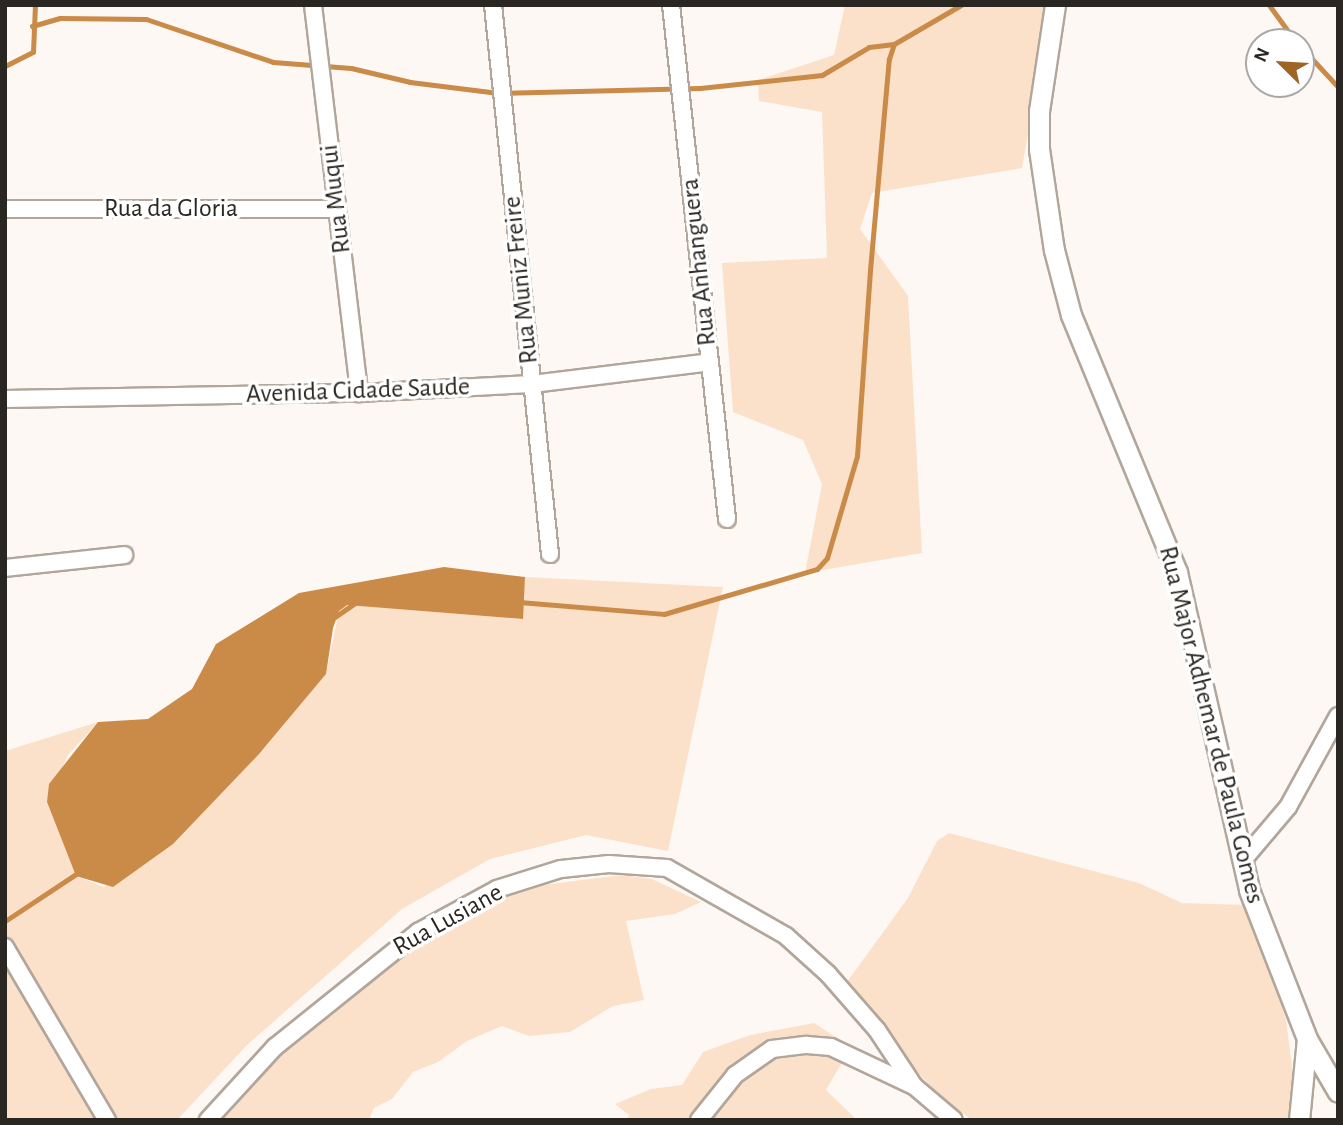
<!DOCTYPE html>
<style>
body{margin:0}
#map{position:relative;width:1343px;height:1125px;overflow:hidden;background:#fdf8f3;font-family:"Alegreya Sans",sans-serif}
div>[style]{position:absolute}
.green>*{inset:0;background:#fbe1ca}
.water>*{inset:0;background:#ca8a48}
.stream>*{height:5px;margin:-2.5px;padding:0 2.5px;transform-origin:2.5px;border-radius:2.5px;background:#ca8a48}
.roads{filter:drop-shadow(2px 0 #b2a69b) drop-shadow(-2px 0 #b2a69b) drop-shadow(0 2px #b2a69b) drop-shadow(0 -2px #b2a69b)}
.minor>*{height:16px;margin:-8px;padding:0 8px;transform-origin:8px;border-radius:8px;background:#fff}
.tertiary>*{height:19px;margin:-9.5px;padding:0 9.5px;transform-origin:9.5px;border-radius:9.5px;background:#fff}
span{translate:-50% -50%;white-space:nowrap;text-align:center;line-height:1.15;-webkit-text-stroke:7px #fff;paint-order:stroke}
.street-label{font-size:26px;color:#2a2621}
.frame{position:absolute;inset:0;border:7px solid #2a2621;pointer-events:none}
.north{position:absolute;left:1245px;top:28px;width:70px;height:70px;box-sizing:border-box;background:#fff;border:2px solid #aaa8a6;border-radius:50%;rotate:294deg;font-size:19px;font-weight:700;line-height:28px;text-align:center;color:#2a2621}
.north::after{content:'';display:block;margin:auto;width:24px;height:32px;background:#9f6524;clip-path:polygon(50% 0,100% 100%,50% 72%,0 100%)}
</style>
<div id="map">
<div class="green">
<div style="clip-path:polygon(845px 5px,1051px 5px,1022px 168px,872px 193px,860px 229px,908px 296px,922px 553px,805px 573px,822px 484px,803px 440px,733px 412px,722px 263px,827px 258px,822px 112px,759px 101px,758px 80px,834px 55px)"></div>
<div style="clip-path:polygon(525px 577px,723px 587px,668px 851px,586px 835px,490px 859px,402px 909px,247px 1045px,177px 1120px,5px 1120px,5px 751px,98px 722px,68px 755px,47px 802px,76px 876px,104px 887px,259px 754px,326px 674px,339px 611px,347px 605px,522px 619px)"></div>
<div style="clip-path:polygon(949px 833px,1139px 883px,1182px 903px,1249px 905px,1286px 1020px,1299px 1120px,972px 1120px,938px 1094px,841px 990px,908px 898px,937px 841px)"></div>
<div style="clip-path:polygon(622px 875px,652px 879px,701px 902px,675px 914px,626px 921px,644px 1000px,613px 1006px,570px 1032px,529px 1036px,502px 1026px,467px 1041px,438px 1062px,413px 1072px,392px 1099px,374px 1108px,369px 1120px,223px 1120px,272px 1064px,342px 1002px,428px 936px,519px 888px)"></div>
<div style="clip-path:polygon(814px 1023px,851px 1047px,826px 1090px,857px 1120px,627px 1120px,629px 1115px,615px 1104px,651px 1089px,682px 1085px,703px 1052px,750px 1035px)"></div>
</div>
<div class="water">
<div style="clip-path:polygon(444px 567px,525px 577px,523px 619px,347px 605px,339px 611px,333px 628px,326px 674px,259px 754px,173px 844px,113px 887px,76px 876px,47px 802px,49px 784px,98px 722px,148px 719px,192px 689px,216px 644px,299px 593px)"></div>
</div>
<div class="stream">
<div style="left:1269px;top:5px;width:46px;rotate:53.9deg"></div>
<div style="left:32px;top:26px;width:29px;rotate:-16deg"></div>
<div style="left:60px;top:18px;width:86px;rotate:0.7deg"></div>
<div style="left:146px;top:19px;width:134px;rotate:18.7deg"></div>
<div style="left:273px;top:62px;width:78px;rotate:4.4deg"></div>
<div style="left:351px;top:68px;width:61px;rotate:13.3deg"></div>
<div style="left:410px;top:82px;width:89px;rotate:7.1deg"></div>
<div style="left:498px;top:93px;width:202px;rotate:-1.4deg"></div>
<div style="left:700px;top:88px;width:123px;rotate:-6.1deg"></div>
<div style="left:822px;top:75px;width:55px;rotate:-30.8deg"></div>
<div style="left:869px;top:47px;width:25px;rotate:-7deg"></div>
<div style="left:894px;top:44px;width:78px;rotate:-30.2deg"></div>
<div style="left:1301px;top:47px;width:54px;rotate:47.2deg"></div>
<div style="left:5px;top:66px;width:31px;rotate:-27deg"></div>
<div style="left:33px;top:52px;width:47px;rotate:-87.6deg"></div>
<div style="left:519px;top:602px;width:145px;rotate:4.7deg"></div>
<div style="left:664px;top:614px;width:159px;rotate:-16.4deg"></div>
<div style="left:817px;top:569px;width:15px;rotate:-48deg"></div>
<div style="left:827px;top:558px;width:106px;rotate:-73.6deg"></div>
<div style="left:857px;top:456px;width:186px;rotate:-86deg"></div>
<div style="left:870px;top:270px;width:212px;rotate:-84.9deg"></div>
<div style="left:889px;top:59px;width:16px;rotate:-72deg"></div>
<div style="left:332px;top:619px;width:29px;rotate:-35deg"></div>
<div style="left:5px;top:921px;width:89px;rotate:-33.5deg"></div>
</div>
<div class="roads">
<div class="minor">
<div style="left:313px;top:5px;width:391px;rotate:83.2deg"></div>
<div style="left:493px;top:5px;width:552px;rotate:84.07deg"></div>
<div style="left:671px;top:5px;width:517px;rotate:83.78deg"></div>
<div style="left:5px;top:209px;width:332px"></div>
<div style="left:5px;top:399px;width:354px;rotate:-1deg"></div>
<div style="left:359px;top:393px;width:173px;rotate:-3deg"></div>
<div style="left:532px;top:384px;width:179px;rotate:-7deg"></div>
<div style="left:5px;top:568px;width:120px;rotate:-6.2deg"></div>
<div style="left:1243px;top:860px;width:70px;rotate:-49.7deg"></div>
<div style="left:1288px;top:807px;width:104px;rotate:-61.2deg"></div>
<div style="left:5px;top:947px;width:201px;rotate:59.5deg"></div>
<div style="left:208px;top:1120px;width:99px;rotate:-47.5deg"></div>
<div style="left:275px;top:1047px;width:184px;rotate:-38.8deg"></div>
<div style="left:418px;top:932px;width:90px;rotate:-28.6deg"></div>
<div style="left:497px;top:889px;width:67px;rotate:-17.4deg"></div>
<div style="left:561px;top:869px;width:48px;rotate:-5.9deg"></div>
<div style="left:609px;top:864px;width:58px;rotate:3.9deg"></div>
<div style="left:667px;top:868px;width:137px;rotate:29.7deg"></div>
<div style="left:786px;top:936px;width:57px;rotate:42.1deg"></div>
<div style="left:828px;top:974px;width:74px;rotate:48.8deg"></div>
<div style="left:877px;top:1030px;width:67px;rotate:56.5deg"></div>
<div style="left:699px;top:1120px;width:58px;rotate:-51.3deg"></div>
<div style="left:735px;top:1075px;width:45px;rotate:-35.1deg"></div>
<div style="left:772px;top:1049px;width:35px;rotate:-7deg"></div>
<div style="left:807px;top:1045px;width:24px;rotate:5deg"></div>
<div style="left:831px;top:1047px;width:92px;rotate:25.2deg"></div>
<div style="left:914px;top:1086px;width:52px;rotate:40.4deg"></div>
</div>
<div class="tertiary">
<div style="left:1055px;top:5px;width:107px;rotate:98.6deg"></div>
<div style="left:1039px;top:111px;width:38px;rotate:90deg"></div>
<div style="left:1039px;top:149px;width:102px;rotate:81.6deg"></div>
<div style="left:1054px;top:250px;width:67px;rotate:75.3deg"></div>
<div style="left:1071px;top:315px;width:278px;rotate:67.6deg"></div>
<div style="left:1177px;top:572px;width:326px;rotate:77.2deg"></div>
<div style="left:1249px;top:890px;width:160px;rotate:68.7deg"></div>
<div style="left:1307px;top:1039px;width:61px;rotate:59.7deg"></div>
<div style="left:1299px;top:1120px;width:81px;rotate:-84.4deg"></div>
</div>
</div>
<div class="street-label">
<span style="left:336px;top:199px;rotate:-97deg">Rua Muqui</span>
<span style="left:171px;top:209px">Rua da Gloria</span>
<span style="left:699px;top:262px;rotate:-96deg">Rua Anhanguera</span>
<span style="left:521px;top:280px;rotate:-96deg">Rua Muniz Freire</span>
<span style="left:358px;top:391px;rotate:-2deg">Avenida Cidade Saude</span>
<span style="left:1211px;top:725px;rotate:76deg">Rua Major Adhemar de Paula Gomes</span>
<span style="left:448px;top:920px;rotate:-29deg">Rua Lusiane</span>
</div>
<div class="frame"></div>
<div class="north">N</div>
</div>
